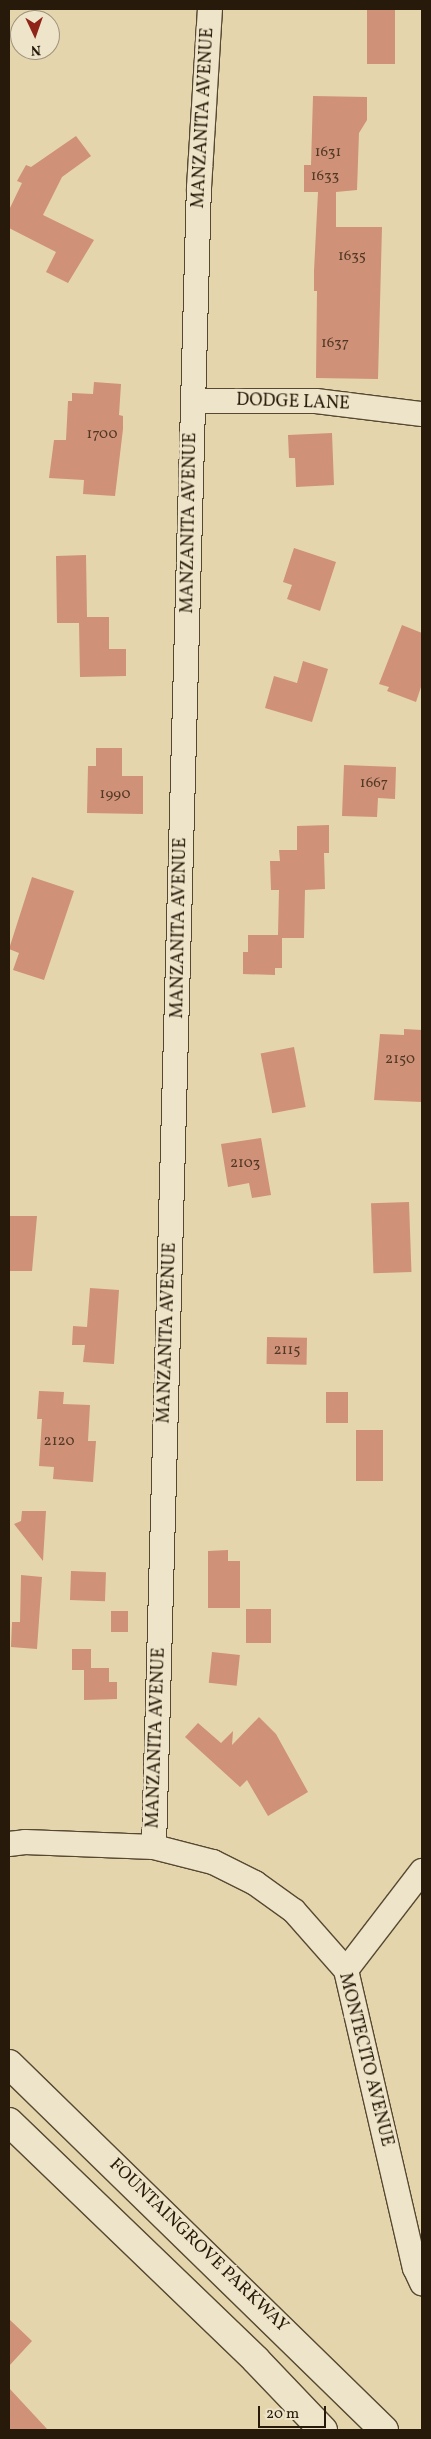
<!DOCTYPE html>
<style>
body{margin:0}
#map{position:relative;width:431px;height:2439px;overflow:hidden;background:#e5d5ac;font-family:Vollkorn,serif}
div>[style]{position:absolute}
.building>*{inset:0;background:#cf9177;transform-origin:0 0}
.roads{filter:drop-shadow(1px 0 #564932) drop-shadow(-1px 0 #564932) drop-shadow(0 1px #564932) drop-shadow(0 -1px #564932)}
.street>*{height:24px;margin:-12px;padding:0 12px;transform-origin:12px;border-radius:12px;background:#eee4c9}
.secondary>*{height:28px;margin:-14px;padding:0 14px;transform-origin:14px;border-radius:14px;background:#eee4c9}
span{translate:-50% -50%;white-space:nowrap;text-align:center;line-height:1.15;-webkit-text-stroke:5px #eee4c9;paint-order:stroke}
.number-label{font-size:15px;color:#513825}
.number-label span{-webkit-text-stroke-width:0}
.street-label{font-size:18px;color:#271a0a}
.frame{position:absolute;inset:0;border:10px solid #271a0a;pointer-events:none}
.north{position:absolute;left:10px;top:10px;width:50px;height:50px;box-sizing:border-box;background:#eee4c9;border:1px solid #9e937d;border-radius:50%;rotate:177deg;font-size:14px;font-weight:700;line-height:20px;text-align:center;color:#271a0a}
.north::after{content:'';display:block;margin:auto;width:18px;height:22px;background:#8f2418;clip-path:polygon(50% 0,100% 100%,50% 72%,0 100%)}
.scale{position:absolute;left:258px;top:2406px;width:68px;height:22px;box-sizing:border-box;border:2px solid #271a0a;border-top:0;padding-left:6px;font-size:15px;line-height:18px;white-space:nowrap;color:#271a0a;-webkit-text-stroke:4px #eee4c9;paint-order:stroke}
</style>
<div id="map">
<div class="building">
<div style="left:367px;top:9px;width:28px;height:55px"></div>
<div style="clip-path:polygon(313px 96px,367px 97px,367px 120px,359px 133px,357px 190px,336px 192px,336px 227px,382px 227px,378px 379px,316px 378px,317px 291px,314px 291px,314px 271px,318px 192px,304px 192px,304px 165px,311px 165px)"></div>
<div style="clip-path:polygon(76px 136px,91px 156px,62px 177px,43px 215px,94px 240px,68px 283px,46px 272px,56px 252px,9px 228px,9px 210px,22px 183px,17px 181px,26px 165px,31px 167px)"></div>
<div style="clip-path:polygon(94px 382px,121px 384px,119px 415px,123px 416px,123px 429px,115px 496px,83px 494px,84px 480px,49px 478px,54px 440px,66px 440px,68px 401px,72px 401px,72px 393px,93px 394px)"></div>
<div style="clip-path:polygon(332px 433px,334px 485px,296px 487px,295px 458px,289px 458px,288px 435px)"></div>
<div style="clip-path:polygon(294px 548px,336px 562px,320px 611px,287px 599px,292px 585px,283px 582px)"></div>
<div style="clip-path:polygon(86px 555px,87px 617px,109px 617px,109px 649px,126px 649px,126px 676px,80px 677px,79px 623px,57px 623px,56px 556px)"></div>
<div style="clip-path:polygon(402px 625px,422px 633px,422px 684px,416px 702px,387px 691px,389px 687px,379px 684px)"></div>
<div style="clip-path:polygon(303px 661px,328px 669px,312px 722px,265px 708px,274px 676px,297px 683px)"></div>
<div style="clip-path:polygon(96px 748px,122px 748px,122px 776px,143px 776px,143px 814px,87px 813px,88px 766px,96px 766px)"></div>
<div style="clip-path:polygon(344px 765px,396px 767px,395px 799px,378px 798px,377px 817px,342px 816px)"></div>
<div style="clip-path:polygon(329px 825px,329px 853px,324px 853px,325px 889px,305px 890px,304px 938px,282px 938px,282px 968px,275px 968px,275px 975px,243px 974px,243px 952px,248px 952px,248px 935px,278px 935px,279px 890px,271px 890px,270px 861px,280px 861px,279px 850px,297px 850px,297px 826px)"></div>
<div style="clip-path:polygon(32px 877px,74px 891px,44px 980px,13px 970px,19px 953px,9px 949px)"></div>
<div style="clip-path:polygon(404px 1029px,422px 1030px,422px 1102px,374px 1100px,380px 1034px,404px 1035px)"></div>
<div style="left:294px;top:1047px;width:61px;height:34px;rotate:79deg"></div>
<div style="clip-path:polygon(261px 1138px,271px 1195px,252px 1198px,249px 1183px,228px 1187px,221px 1144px)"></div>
<div style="left:409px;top:1202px;width:70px;height:38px;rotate:88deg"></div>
<div style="clip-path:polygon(9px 1216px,37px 1216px,32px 1271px,9px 1271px)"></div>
<div style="clip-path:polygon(90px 1288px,119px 1290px,114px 1364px,83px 1362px,85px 1345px,72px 1345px,73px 1326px,87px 1327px)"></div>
<div style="left:267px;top:1337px;width:40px;height:27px;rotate:1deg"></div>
<div style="clip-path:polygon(39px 1391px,64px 1392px,63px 1404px,90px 1405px,88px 1441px,96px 1441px,93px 1482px,53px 1479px,54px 1467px,39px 1466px,42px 1419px,37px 1419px)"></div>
<div style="left:326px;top:1392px;width:22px;height:31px"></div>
<div style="left:356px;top:1430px;width:27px;height:51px"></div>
<div style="clip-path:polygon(22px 1511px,46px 1511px,43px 1561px,14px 1524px,21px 1521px)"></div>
<div style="clip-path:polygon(228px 1550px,228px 1561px,240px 1561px,240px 1608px,208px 1608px,208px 1551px)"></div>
<div style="left:71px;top:1571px;width:35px;height:29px;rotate:2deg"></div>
<div style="clip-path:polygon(21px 1575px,42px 1577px,37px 1649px,11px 1647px,12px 1622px,20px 1622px)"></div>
<div style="left:246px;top:1609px;width:25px;height:34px"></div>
<div style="left:128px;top:1611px;width:21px;height:17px;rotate:90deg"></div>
<div style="clip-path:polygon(72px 1649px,91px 1649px,91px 1668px,109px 1668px,109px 1682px,117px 1682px,117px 1699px,84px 1700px,84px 1670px,72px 1670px)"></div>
<div style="left:212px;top:1652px;width:28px;height:31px;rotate:6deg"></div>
<div style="clip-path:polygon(259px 1717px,276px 1734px,308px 1792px,268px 1816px,247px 1780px,240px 1787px,185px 1737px,198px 1723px,221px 1743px,233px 1731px,232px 1745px)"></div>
<div style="clip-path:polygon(9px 2319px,32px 2341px,9px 2366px)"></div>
<div style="clip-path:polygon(9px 2388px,48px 2430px,9px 2430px)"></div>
</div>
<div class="roads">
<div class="street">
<div style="left:193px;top:401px;width:123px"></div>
<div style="left:316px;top:401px;width:107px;rotate:7deg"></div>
<div style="left:9px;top:1844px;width:16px;rotate:-7deg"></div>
<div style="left:25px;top:1842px;width:129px;rotate:2.2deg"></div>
<div style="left:154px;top:1847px;width:61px;rotate:14.3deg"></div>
<div style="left:213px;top:1862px;width:47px;rotate:26.6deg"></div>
<div style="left:255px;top:1883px;width:48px;rotate:35.7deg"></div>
<div style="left:294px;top:1911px;width:79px;rotate:48.6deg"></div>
<div style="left:346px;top:1970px;width:306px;rotate:77deg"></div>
<div style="left:415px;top:2268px;width:17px;rotate:65deg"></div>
<div style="left:154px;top:1847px;width:1660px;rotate:-88.45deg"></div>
<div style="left:199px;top:188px;width:179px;rotate:-86.5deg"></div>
<div style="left:346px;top:1970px;width:125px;rotate:-52.5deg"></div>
</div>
<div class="secondary">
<div style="left:9px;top:2064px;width:524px;rotate:44.3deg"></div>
<div style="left:9px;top:2122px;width:343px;rotate:43.9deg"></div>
<div style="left:256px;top:2360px;width:97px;rotate:46.3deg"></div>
</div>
</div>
<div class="number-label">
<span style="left:328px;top:153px">1631</span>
<span style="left:325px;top:177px">1633</span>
<span style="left:352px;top:257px">1635</span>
<span style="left:335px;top:344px">1637</span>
<span style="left:102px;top:435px">1700</span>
<span style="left:374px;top:784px">1667</span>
<span style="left:115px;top:795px">1990</span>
<span style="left:400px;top:1060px">2150</span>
<span style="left:245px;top:1164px">2103</span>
<span style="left:287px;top:1351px">2115</span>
<span style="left:59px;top:1442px">2120</span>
</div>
<div class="street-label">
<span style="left:204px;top:118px;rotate:-87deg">MANZANITA AVENUE</span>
<span style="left:293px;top:403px;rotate:2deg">DODGE LANE</span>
<span style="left:190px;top:523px;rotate:-89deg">MANZANITA AVENUE</span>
<span style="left:180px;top:928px;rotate:-89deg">MANZANITA AVENUE</span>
<span style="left:168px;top:1333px;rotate:-88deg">MANZANITA AVENUE</span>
<span style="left:157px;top:1738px;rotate:-88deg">MANZANITA AVENUE</span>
<span style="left:365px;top:2060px;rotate:76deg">MONTECITO AVENUE</span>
<span style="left:198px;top:2246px;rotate:44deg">FOUNTAINGROVE PARKWAY</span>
</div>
<div class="frame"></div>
<div class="north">N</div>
<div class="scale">20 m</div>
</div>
